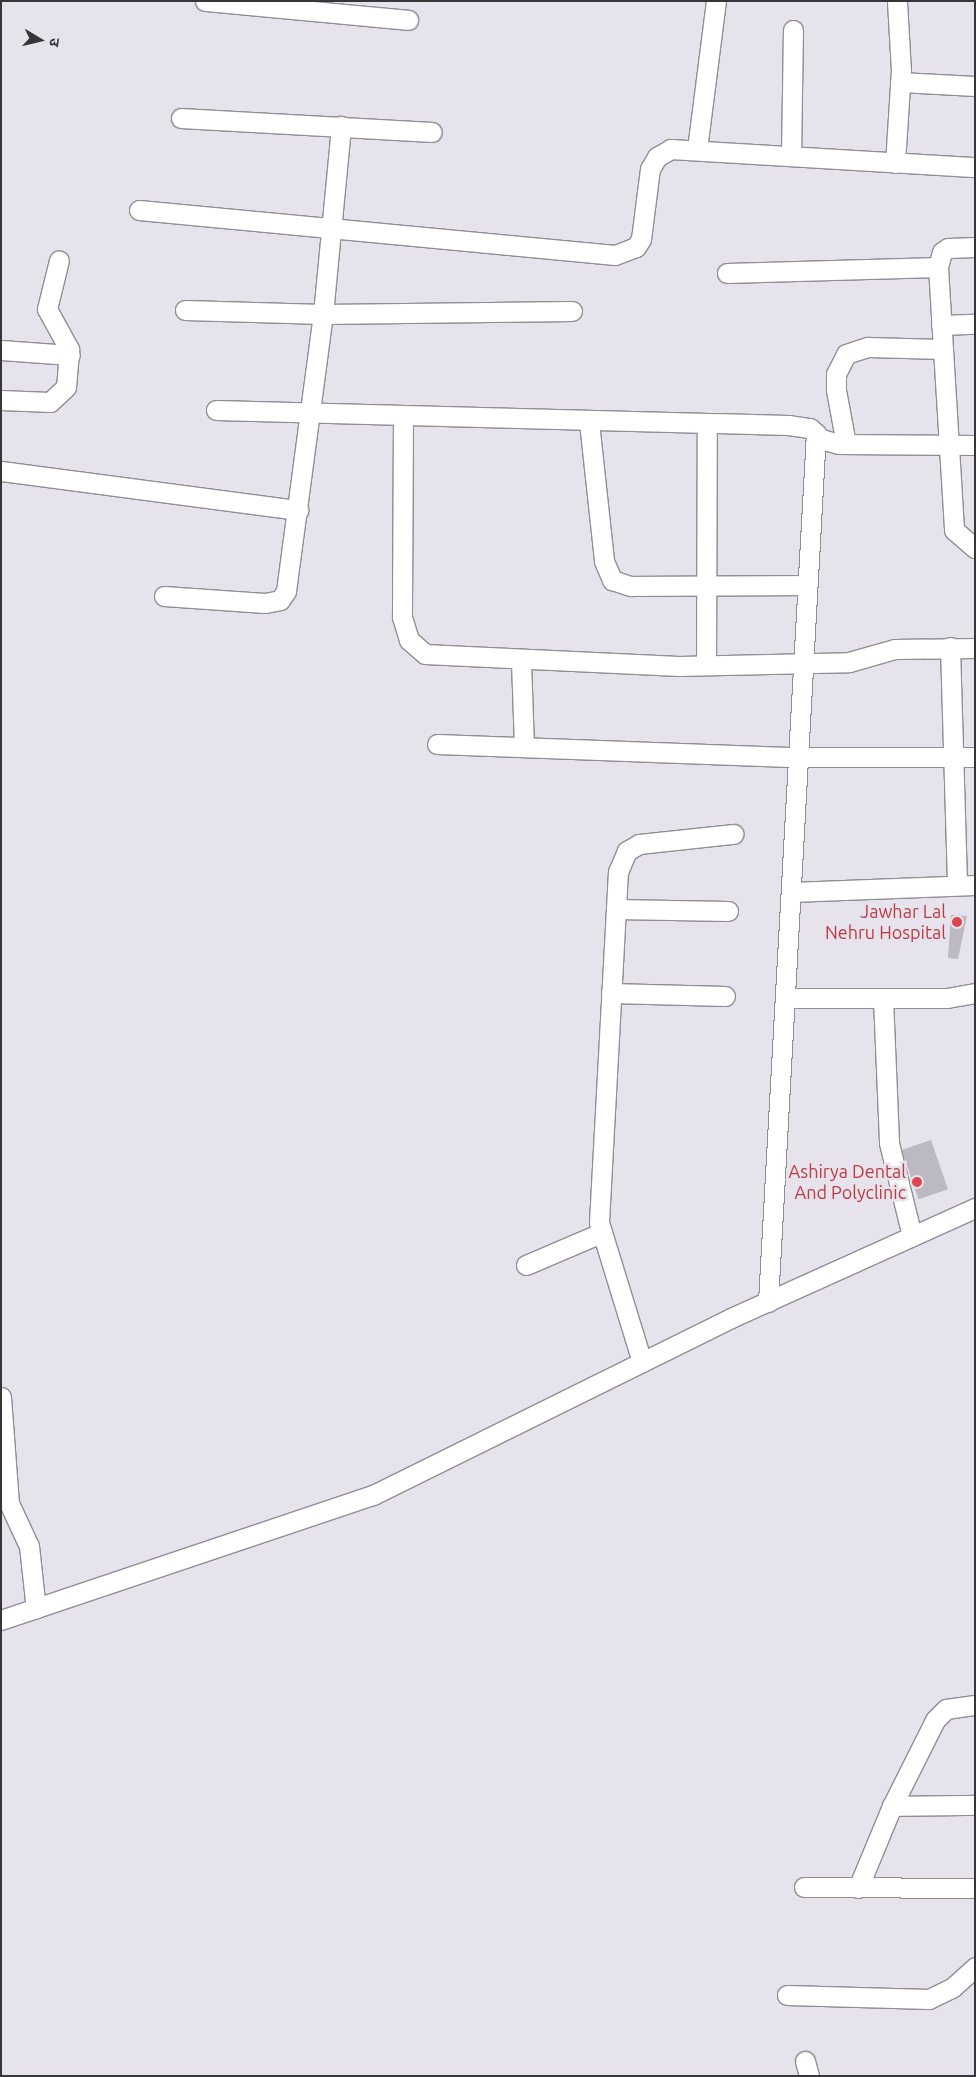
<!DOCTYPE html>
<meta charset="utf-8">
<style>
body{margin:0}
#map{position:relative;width:976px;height:2077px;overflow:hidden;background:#e6e3ec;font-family:Ubuntu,"Noto Sans Devanagari",sans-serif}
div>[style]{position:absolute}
.building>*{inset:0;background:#bcb9c2;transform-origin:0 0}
.roads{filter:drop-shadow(1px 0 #908d96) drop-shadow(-1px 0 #908d96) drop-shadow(0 1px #908d96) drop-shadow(0 -1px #908d96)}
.minor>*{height:19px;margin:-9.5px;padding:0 9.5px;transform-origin:9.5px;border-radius:9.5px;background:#fff}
.dots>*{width:14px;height:14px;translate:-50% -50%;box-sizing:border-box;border:2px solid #e6e3ec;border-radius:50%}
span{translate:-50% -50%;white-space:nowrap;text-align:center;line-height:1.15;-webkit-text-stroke:5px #e6e3ec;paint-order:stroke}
.health-label{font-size:18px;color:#be3a42}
.right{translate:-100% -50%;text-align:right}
.frame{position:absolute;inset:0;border:2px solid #363538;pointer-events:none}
.north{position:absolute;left:15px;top:15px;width:50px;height:50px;-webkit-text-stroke:4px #e6e3ec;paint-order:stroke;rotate:99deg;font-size:14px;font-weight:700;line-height:20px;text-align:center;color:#363538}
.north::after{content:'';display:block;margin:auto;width:18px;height:22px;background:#363538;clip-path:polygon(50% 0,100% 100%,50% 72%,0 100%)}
</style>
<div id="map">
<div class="building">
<div style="clip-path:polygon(951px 915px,967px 916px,958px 959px,948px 958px)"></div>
<div style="left:931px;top:1140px;width:52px;height:31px;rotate:71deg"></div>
</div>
<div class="roads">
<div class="minor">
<div style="left:205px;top:1px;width:204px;rotate:5.3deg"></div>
<div style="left:900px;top:82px;width:75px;rotate:3.1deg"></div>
<div style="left:181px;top:118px;width:251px;rotate:3.2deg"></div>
<div style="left:697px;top:149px;width:149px;rotate:-82.7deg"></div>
<div style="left:791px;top:156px;width:126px;rotate:-89.1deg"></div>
<div style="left:895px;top:163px;width:92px;rotate:-86.3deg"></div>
<div style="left:901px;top:71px;width:70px;rotate:-93.3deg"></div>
<div style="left:139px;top:210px;width:478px;rotate:5.4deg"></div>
<div style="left:615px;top:255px;width:22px;rotate:-21deg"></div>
<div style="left:636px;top:247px;width:9px;rotate:-58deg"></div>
<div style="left:641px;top:239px;width:71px;rotate:-82.7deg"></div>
<div style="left:650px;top:169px;width:14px;rotate:-60deg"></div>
<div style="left:657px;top:157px;width:16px;rotate:-30deg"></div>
<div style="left:671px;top:149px;width:305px;rotate:3.4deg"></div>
<div style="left:975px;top:247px;width:27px;rotate:178deg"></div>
<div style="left:948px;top:248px;width:7px;rotate:146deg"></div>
<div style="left:942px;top:252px;width:16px;rotate:105deg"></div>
<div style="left:938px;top:267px;width:263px;rotate:86.5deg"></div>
<div style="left:954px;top:530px;width:28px;rotate:41deg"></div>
<div style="left:727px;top:273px;width:211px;rotate:-1.6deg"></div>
<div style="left:185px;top:310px;width:138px;rotate:1.7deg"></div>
<div style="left:323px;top:314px;width:249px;rotate:-0.7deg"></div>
<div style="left:941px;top:325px;width:34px;rotate:-2deg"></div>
<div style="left:1px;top:350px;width:69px;rotate:4.1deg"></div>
<div style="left:1px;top:400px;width:49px;rotate:2.3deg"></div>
<div style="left:50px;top:402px;width:22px;rotate:-43deg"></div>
<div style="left:66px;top:387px;width:38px;rotate:-85deg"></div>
<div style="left:69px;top:349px;width:46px;rotate:-118.8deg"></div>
<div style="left:47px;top:309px;width:50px;rotate:-76.2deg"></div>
<div style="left:216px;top:410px;width:572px;rotate:1.5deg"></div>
<div style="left:788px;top:425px;width:22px;rotate:8deg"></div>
<div style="left:810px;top:428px;width:16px;rotate:45deg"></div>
<div style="left:821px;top:439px;width:18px;rotate:16deg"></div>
<div style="left:838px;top:444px;width:137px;rotate:0.4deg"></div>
<div style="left:403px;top:417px;width:200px;rotate:90.3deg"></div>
<div style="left:402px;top:617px;width:24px;rotate:73deg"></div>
<div style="left:409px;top:640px;width:21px;rotate:41deg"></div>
<div style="left:425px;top:654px;width:254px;rotate:2.7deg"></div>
<div style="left:679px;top:666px;width:170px;rotate:-1.3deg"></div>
<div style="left:849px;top:662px;width:48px;rotate:-15.8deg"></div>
<div style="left:895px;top:649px;width:80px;rotate:-0.7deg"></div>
<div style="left:589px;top:422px;width:140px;rotate:83.8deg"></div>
<div style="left:604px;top:561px;width:21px;rotate:67deg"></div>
<div style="left:612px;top:580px;width:20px;rotate:18deg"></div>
<div style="left:631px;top:586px;width:175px;rotate:-0.3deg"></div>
<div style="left:846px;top:444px;width:55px;rotate:-100.5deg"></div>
<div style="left:836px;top:390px;width:16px;rotate:-90deg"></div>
<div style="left:836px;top:374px;width:22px;rotate:-63deg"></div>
<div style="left:846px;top:354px;width:23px;rotate:-18deg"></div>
<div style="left:868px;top:347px;width:74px;rotate:1.5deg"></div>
<div style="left:1px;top:471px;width:300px;rotate:7.5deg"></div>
<div style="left:164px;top:596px;width:101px;rotate:4deg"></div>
<div style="left:265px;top:603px;width:15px;rotate:-11deg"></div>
<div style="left:280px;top:600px;width:11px;rotate:-56deg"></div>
<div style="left:286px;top:591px;width:279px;rotate:-82.4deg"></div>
<div style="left:323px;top:314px;width:189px;rotate:-84.5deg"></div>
<div style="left:950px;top:647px;width:238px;rotate:88.3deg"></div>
<div style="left:521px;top:661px;width:86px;rotate:88deg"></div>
<div style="left:706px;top:665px;width:240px;rotate:-89.8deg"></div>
<div style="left:437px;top:744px;width:359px;rotate:2.1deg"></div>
<div style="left:796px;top:757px;width:179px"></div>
<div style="left:791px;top:892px;width:184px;rotate:-2.2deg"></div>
<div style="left:616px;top:909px;width:112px;rotate:1deg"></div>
<div style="left:611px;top:993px;width:114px;rotate:1.5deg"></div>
<div style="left:787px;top:998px;width:160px"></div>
<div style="left:947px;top:998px;width:28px;rotate:-10deg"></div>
<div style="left:883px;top:998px;width:145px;rotate:87.6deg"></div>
<div style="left:889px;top:1143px;width:96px;rotate:76.1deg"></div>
<div style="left:526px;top:1265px;width:82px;rotate:-23.1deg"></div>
<div style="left:768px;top:1302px;width:870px;rotate:-86.84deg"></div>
<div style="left:642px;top:1362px;width:146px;rotate:-107.1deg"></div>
<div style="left:599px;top:1222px;width:351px;rotate:-86.9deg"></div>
<div style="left:618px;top:872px;width:23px;rotate:-67deg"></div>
<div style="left:627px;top:851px;width:14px;rotate:-30deg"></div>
<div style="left:639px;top:844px;width:95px;rotate:-6.1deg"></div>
<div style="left:1px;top:1397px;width:106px;rotate:85.7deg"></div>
<div style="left:9px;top:1503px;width:47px;rotate:65.1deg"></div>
<div style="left:29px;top:1546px;width:63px;rotate:83.7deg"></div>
<div style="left:1px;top:1620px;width:392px;rotate:-18.6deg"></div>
<div style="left:373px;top:1495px;width:399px;rotate:-26.3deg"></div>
<div style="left:731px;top:1318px;width:268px;rotate:-24.3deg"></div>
<div style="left:892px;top:1806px;width:83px;rotate:-0.7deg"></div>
<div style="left:804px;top:1887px;width:171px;rotate:0.3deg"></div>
<div style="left:858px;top:1888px;width:89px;rotate:-67.5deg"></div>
<div style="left:892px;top:1806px;width:96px;rotate:-63.4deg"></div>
<div style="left:935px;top:1720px;width:16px;rotate:-45deg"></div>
<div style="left:946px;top:1709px;width:29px;rotate:-8deg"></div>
<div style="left:787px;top:1995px;width:142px;rotate:1.6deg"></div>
<div style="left:929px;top:1999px;width:25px;rotate:-26deg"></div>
<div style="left:952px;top:1988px;width:31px;rotate:-42deg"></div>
<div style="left:805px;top:2061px;width:16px;rotate:75deg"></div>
</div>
</div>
<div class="dots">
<div style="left:957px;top:922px;background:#e0444e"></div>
<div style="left:917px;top:1182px;background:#e0444e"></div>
</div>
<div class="health-label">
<span class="right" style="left:946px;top:922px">Jawhar Lal<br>Nehru Hospital</span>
<span class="right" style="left:906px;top:1182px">Ashirya Dental<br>And Polyclinic</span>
</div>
<div class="frame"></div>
<div class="north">उ</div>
</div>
